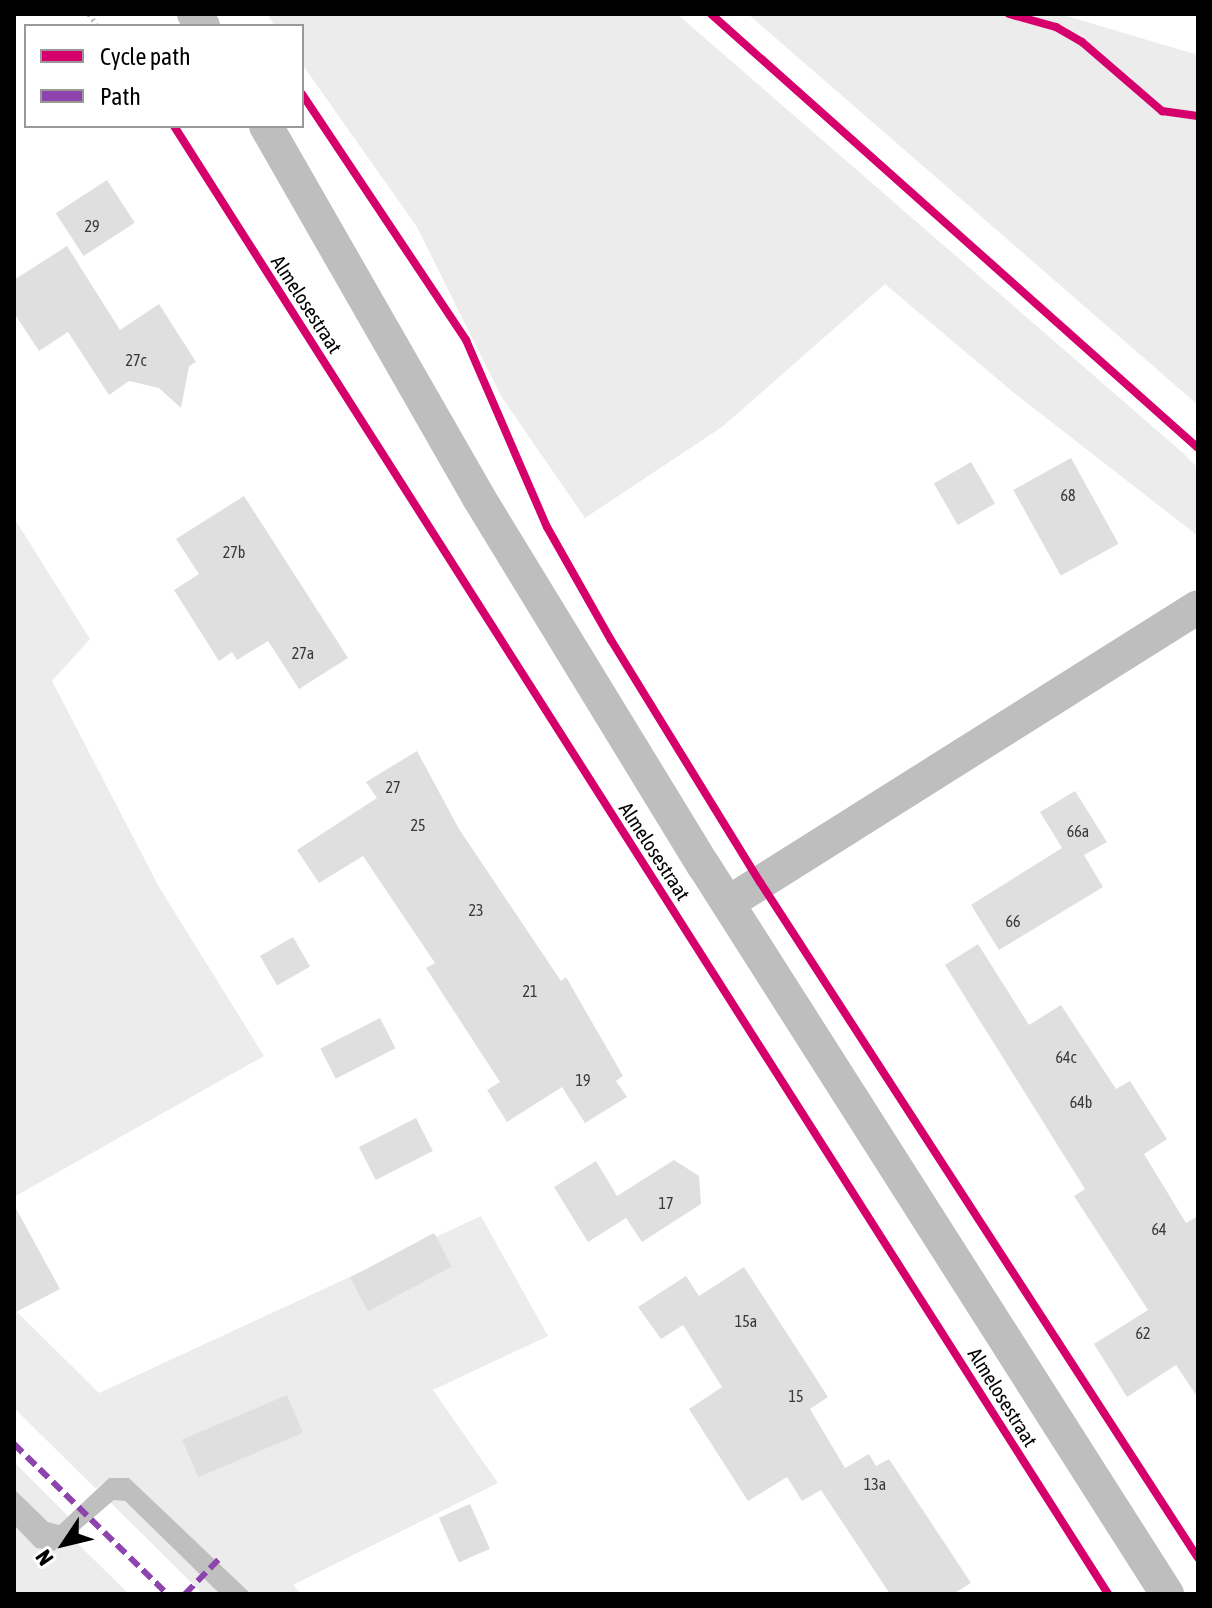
<!DOCTYPE html>
<style>
body{margin:0}
#map{position:relative;width:1212px;height:1608px;overflow:hidden;background:#fff;font-family:"Asap Condensed",sans-serif}
div>[style]{position:absolute}
.green>*{inset:0;background:#ececec}
.water>*{inset:0;background:#bfbfbf}
.building>*{inset:0;background:#dfdfdf;transform-origin:0 0}
.path>*{height:5px;margin-top:-2.5px;transform-origin:0;background:repeating-linear-gradient(90deg,#b9b9b9 0 2px,transparent 0 6px)}
.street>*{height:34px;margin:-17px;padding:0 17px;transform-origin:17px;border-radius:17px;background:#bebebe}
.quiet>*{height:6px;margin-top:-3px;transform-origin:0;background:repeating-linear-gradient(90deg,#8e44ad 0 12px,transparent 0 18px)}
.cycleway>*{height:8px;margin:-4px;padding:0 4px;transform-origin:4px;border-radius:4px;background:#d6006c}
span{translate:-50% -50%;white-space:nowrap;text-align:center;line-height:1.15;-webkit-text-stroke:6px #fff;paint-order:stroke}
.number-label{font-size:16px;color:#383838}
.number-label span{-webkit-text-stroke-width:0}
.street-label{font-size:20px;color:#000}
.frame{position:absolute;inset:0;border:16px solid #000;pointer-events:none}
.legend{position:absolute;left:24px;top:24px;width:280px;height:104px;box-sizing:border-box;background:#fff;border:2px solid #999;margin:0;padding:10px 14px;list-style:none;font-size:24px;color:#000}
.legend li{display:flex;align-items:center;gap:16px;height:40px}
.legend b{width:40px;border:2px solid #999}
.north{position:absolute;left:24px;top:1504px;width:80px;height:80px;-webkit-text-stroke:6px #fff;paint-order:stroke;rotate:235deg;font-size:22px;font-weight:700;line-height:32px;text-align:center;color:#000}
.north::after{content:'';display:block;margin:auto;width:28px;height:36px;background:#000;clip-path:polygon(50% 0,100% 100%,50% 72%,0 100%)}
</style>
<div id="map">
<div class="green">
<div style="clip-path:polygon(267px 14px,677px 14px,1183px 453px,1198px 468px,1198px 536px,1014px 393px,885px 284px,722px 427px,585px 518px,501px 396px,417px 227px,302px 64px,302px 26px,275px 26px)"></div>
<div style="clip-path:polygon(748px 14px,1060px 14px,1198px 55px,1198px 405px)"></div>
<div style="clip-path:polygon(14px 518px,90px 639px,52px 681px,159px 887px,264px 1056px,14px 1197px)"></div>
<div style="clip-path:polygon(481px 1216px,548px 1336px,433px 1390px,498px 1483px,293px 1585px,301px 1594px,251px 1594px,129px 1478px,109px 1478px,96px 1489px,14px 1408px,14px 1309px,99px 1393px)"></div>
<div style="clip-path:polygon(14px 1462px,68px 1516px,59px 1525px,48px 1522px,14px 1489px)"></div>
<div style="clip-path:polygon(114px 1499px,125px 1501px,220px 1594px,203px 1594px,110px 1502px)"></div>
<div style="clip-path:polygon(14px 1525px,36px 1548px,54px 1551px,72px 1538px,129px 1594px,14px 1594px)"></div>
</div>
<div class="water">
<div style="clip-path:polygon(109px 1478px,129px 1478px,251px 1594px,220px 1594px,125px 1501px,114px 1500px,54px 1551px,36px 1548px,14px 1525px,14px 1489px,48px 1522px,59px 1525px)"></div>
</div>
<div class="building">
<div style="left:107px;top:180px;width:51px;height:61px;rotate:57deg"></div>
<div style="clip-path:polygon(67px 246px,120px 330px,159px 304px,196px 362px,189px 366px,181px 408px,159px 388px,129px 381px,109px 395px,68px 332px,39px 351px,14px 313px,14px 280px)"></div>
<div style="left:1071px;top:458px;width:98px;height:66px;rotate:61deg"></div>
<div style="left:971px;top:462px;width:48px;height:43px;rotate:60deg"></div>
<div style="clip-path:polygon(244px 496px,348px 658px,299px 689px,268px 641px,237px 660px,232px 652px,219px 661px,174px 590px,199px 574px,176px 539px)"></div>
<div style="clip-path:polygon(417px 751px,459px 829px,561px 981px,566px 977px,623px 1076px,616px 1081px,627px 1097px,585px 1123px,562px 1087px,507px 1122px,487px 1090px,500px 1082px,426px 968px,435px 963px,363px 856px,319px 883px,297px 850px,377px 798px,366px 782px)"></div>
<div style="clip-path:polygon(1075px 791px,1107px 842px,1084px 855px,1103px 887px,999px 950px,971px 905px,1062px 848px,1040px 812px)"></div>
<div style="left:293px;top:937px;width:34px;height:38px;rotate:60deg"></div>
<div style="clip-path:polygon(978px 944px,1029px 1025px,1061px 1005px,1116px 1089px,1130px 1081px,1167px 1139px,1144px 1154px,1186px 1223px,1198px 1216px,1198px 1398px,1176px 1365px,1127px 1397px,1094px 1344px,1148px 1310px,1074px 1196px,1085px 1189px,945px 965px)"></div>
<div style="left:380px;top:1018px;width:34px;height:67px;rotate:63deg"></div>
<div style="left:416px;top:1118px;width:37px;height:64px;rotate:63deg"></div>
<div style="clip-path:polygon(674px 1160px,699px 1176px,701px 1204px,642px 1242px,626px 1218px,588px 1242px,554px 1187px,596px 1161px,617px 1196px)"></div>
<div style="clip-path:polygon(14px 1205px,60px 1289px,14px 1313px)"></div>
<div style="left:434px;top:1233px;width:38px;height:95px;rotate:62deg"></div>
<div style="clip-path:polygon(744px 1267px,828px 1397px,810px 1409px,845px 1468px,869px 1454px,876px 1466px,889px 1459px,971px 1583px,953px 1594px,890px 1594px,821px 1490px,802px 1501px,787px 1477px,748px 1501px,689px 1409px,722px 1387px,683px 1325px,661px 1339px,638px 1307px,686px 1276px,699px 1296px)"></div>
<div style="left:287px;top:1395px;width:41px;height:114px;rotate:67deg"></div>
<div style="left:470px;top:1504px;width:49px;height:34px;rotate:66deg"></div>
</div>
<div class="path">
<div style="left:89px;top:14px;width:14px;rotate:56deg"></div>
</div>
<div class="street">
<div style="left:194px;top:14px;width:15px;rotate:53deg"></div>
<div style="left:266px;top:126px;width:429px;rotate:60.2deg"></div>
<div style="left:479px;top:498px;width:431px;rotate:58.6deg"></div>
<div style="left:704px;top:866px;width:863px;rotate:57.54deg"></div>
<div style="left:728px;top:903px;width:555px;rotate:-32.2deg"></div>
</div>
<div class="quiet">
<div style="left:14px;top:1444px;width:214px;rotate:44.4deg"></div>
<div style="left:185px;top:1594px;width:53px;rotate:-45.8deg"></div>
</div>
<div class="cycleway">
<div style="left:711px;top:14px;width:652px;rotate:41.71deg"></div>
<div style="left:1009px;top:14px;width:49px;rotate:15.5deg"></div>
<div style="left:1056px;top:27px;width:30px;rotate:30deg"></div>
<div style="left:1082px;top:42px;width:106px;rotate:40.8deg"></div>
<div style="left:1162px;top:111px;width:36px;rotate:8deg"></div>
<div style="left:302px;top:94px;width:296px;rotate:56.3deg"></div>
<div style="left:466px;top:340px;width:204px;rotate:66.6deg"></div>
<div style="left:547px;top:527px;width:130px;rotate:60.5deg"></div>
<div style="left:611px;top:640px;width:284px;rotate:58.4deg"></div>
<div style="left:760px;top:882px;width:805px;rotate:57.06deg"></div>
<div style="left:174px;top:126px;width:1740px;rotate:57.53deg"></div>
</div>
<div class="number-label">
<span style="left:92px;top:226px">29</span>
<span style="left:136px;top:360px">27c</span>
<span style="left:1068px;top:495px">68</span>
<span style="left:234px;top:552px">27b</span>
<span style="left:303px;top:653px">27a</span>
<span style="left:393px;top:787px">27</span>
<span style="left:418px;top:825px">25</span>
<span style="left:1078px;top:831px">66a</span>
<span style="left:476px;top:910px">23</span>
<span style="left:1013px;top:921px">66</span>
<span style="left:530px;top:991px">21</span>
<span style="left:1066px;top:1057px">64c</span>
<span style="left:583px;top:1080px">19</span>
<span style="left:1081px;top:1102px">64b</span>
<span style="left:666px;top:1203px">17</span>
<span style="left:1159px;top:1229px">64</span>
<span style="left:746px;top:1321px">15a</span>
<span style="left:1143px;top:1333px">62</span>
<span style="left:796px;top:1396px">15</span>
<span style="left:875px;top:1484px">13a</span>
</div>
<div class="street-label">
<span style="left:307px;top:304px;rotate:57deg">Almelosestraat</span>
<span style="left:655px;top:851px;rotate:57deg">Almelosestraat</span>
<span style="left:1003px;top:1397px;rotate:58deg">Almelosestraat</span>
</div>
<div class="frame"></div>
<ul class="legend">
<li><b style="height:10px;background:#d6006c"></b>Cycle path</li>
<li><b style="height:10px;background:#8e44ad"></b>Path</li>
</ul>
<div class="north">N</div>
</div>
